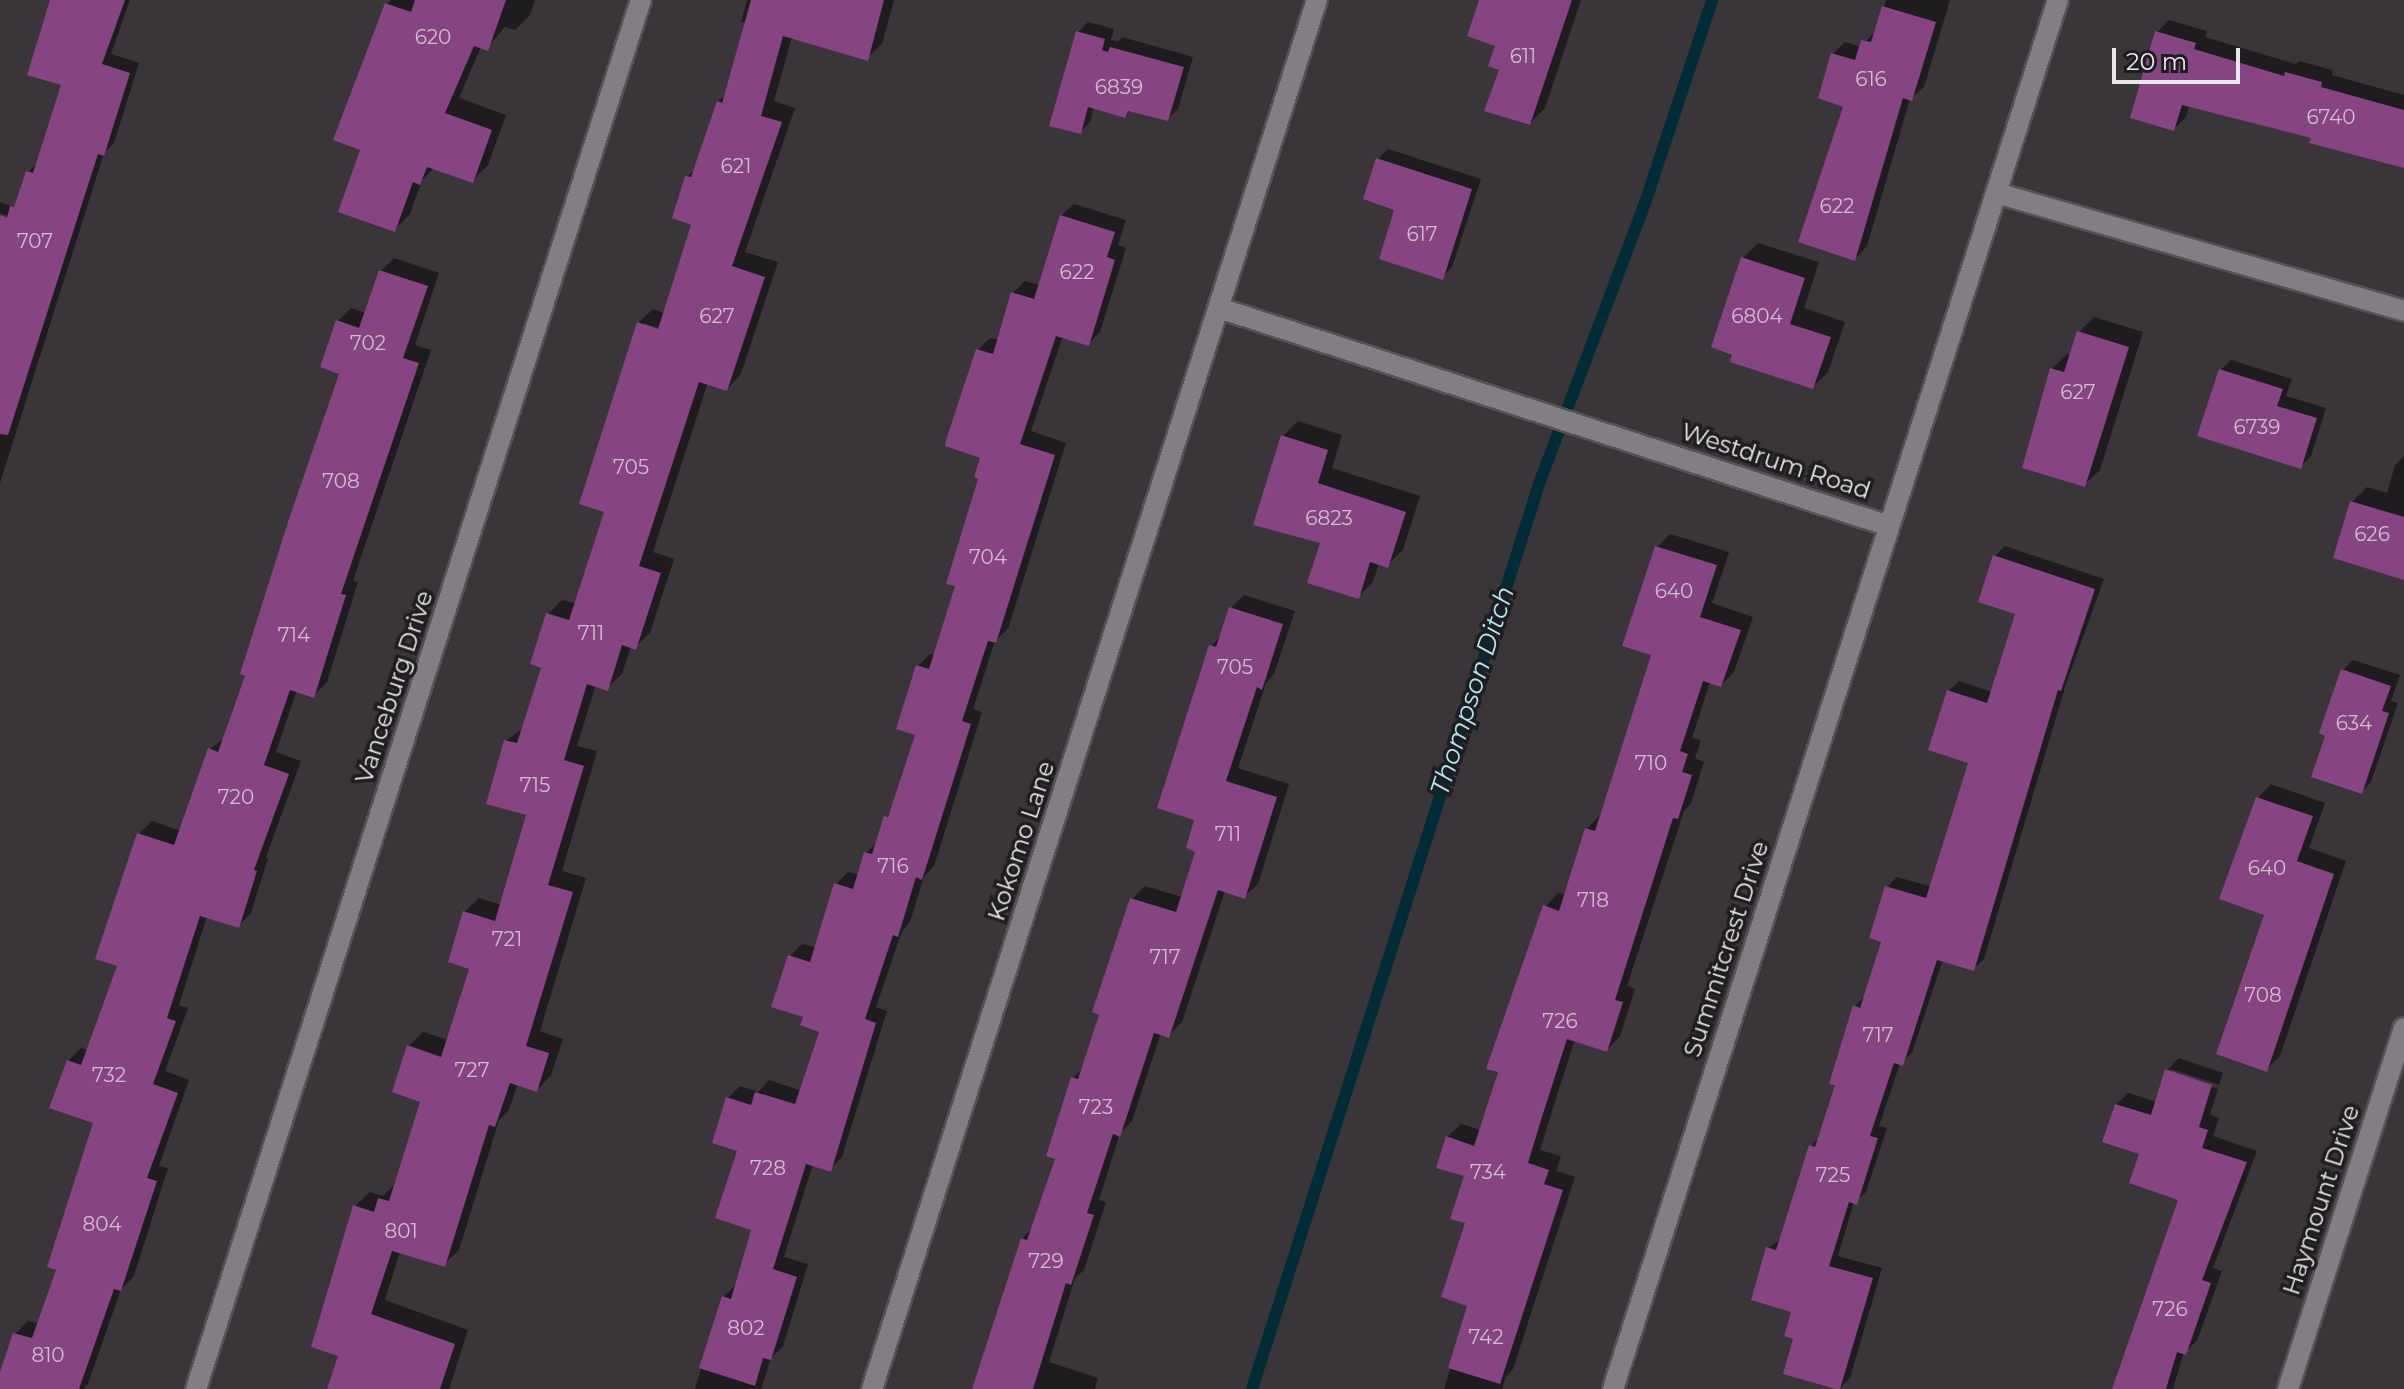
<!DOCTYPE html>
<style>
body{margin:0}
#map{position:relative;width:2404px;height:1389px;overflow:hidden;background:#393539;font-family:Montserrat,sans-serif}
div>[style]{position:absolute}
.shadow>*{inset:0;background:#0007}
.stream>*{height:12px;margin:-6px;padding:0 6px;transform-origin:6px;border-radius:6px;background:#002c35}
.building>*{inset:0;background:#864483}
.roads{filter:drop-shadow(2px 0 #555154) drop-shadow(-2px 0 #555154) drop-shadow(0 2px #555154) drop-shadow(0 -2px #555154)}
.street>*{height:20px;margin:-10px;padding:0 10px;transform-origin:10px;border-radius:10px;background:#837e83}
span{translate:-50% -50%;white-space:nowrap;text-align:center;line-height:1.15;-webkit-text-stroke:7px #1f1d1f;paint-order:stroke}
.number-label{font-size:20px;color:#d0becf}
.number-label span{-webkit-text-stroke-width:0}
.street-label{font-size:24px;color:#e8e6e8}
.water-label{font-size:26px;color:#ade6f4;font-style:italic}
.scale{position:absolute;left:2112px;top:48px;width:128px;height:36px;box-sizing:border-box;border:4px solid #e8e6e8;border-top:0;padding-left:10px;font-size:24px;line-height:28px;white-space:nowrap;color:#e8e6e8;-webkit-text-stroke:6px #1f1d1f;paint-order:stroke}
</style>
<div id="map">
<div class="shadow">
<div style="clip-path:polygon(54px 0,130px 0,111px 54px,139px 63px,114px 143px,104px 153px,0 483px,0 217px,17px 219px,0 213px,0 202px,13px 207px,18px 201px,28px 172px,38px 162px,63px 84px)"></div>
<div style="clip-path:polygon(391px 0,535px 0,530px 15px,515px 30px,505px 27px,487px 48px,481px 47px,459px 98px,506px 115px,488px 165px,472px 181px,434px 168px,422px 180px,410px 214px,395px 229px,362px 149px,387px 4px)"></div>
<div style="clip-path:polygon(evenodd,747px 0,894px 0,882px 44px,867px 58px,792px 37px,774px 101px,795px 108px,745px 252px,778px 262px,741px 374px,727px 389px,708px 382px,653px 552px,674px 559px,650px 633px,635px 647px,631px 646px,622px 674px,607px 688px,596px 684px,577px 746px,597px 751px,562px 871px,586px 878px,540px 1031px,563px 1039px,551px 1075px,537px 1090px,518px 1083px,509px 1110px,499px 1120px,459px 1250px,444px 1264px,400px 1252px,385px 1300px,468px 1330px,449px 1389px,329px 1389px,341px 1354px,355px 1206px,370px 1192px,383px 1196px,394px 1185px,422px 1100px,409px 1046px,423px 1032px,448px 1040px,472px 968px,464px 912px,479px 898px,502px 905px,529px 814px,506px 741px,524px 727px,544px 667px,548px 614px,562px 600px,577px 604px,607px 511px,638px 323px,653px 309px,665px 313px,694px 223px,687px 177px,696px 168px,718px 102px,727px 93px,747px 23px,741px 22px,747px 0,644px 323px,668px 331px,644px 327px,644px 323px)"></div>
<div style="clip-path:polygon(1481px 0,1581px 0,1545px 108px,1530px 123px,1501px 68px,1498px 45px)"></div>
<div style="clip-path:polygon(1886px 0,1950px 0,1924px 87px,1910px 99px,1867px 246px,1855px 259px,1845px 106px,1833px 54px,1845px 42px,1861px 47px,1877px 29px)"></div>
<div style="clip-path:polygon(2169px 20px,2207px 31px,2205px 37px,2296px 64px,2299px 61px,2333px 70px,2332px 75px,2404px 95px,2404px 166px,2313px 137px,2189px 105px,2186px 117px,2174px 129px,2157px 32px)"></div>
<div style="clip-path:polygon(1088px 22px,1114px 29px,1111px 40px,1118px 42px,1122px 37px,1193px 57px,1178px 109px,1167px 119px,1131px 109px,1125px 116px,1094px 107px,1090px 122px,1080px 132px,1078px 32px)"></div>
<div style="clip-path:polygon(1388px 149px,1481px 179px,1452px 267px,1442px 277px,1397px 209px,1378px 159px)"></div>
<div style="clip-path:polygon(1074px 204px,1126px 220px,1118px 245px,1126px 248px,1100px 332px,1088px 344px,1063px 336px,1031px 431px,1066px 443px,1008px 629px,995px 641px,973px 709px,982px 712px,934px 866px,924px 876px,910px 922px,902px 931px,876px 1007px,887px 1011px,842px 1157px,830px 1169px,813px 1164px,784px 1257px,808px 1264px,783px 1346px,771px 1358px,761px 1389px,695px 1389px,723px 1297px,736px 1285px,754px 1229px,728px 1098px,740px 1086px,758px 1092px,769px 1080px,802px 1091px,822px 1031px,805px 1016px,790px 956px,802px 944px,817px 948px,836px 884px,848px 872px,859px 875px,866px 853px,878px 841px,886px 817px,892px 810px,917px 734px,918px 666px,930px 654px,935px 655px,957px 585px,981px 478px,978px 350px,990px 338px,999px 340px,1013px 293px,1025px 281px,1040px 285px,1061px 216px)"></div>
<div style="clip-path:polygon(1758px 243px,1819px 262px,1804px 308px,1845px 322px,1828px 372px,1813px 387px,1743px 258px)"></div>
<div style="clip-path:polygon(394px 258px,439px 273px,415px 345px,431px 350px,353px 581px,358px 582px,327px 682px,314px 695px,297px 690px,276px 752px,301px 761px,266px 857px,268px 858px,251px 913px,238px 926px,207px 916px,179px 1005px,188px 1008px,165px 1071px,189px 1080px,159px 1166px,168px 1168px,134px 1276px,121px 1289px,88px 1384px,83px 1389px,0 1389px,15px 1334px,28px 1321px,39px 1324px,59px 1269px,96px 1122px,68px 1061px,81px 1048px,88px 1050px,119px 965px,139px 834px,152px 821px,181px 831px,210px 749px,226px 737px,341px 373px,323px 366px,338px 321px,351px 308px,366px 313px,381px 271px)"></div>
<div style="clip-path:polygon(2094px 317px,2143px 332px,2100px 470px,2084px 485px,2052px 369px,2067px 354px,2071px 355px,2079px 332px)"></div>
<div style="clip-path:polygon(2231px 360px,2292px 379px,2286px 396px,2326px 408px,2311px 456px,2301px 466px,2221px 370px)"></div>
<div style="clip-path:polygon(1298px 421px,1342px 435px,1332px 468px,1420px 496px,1403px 550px,1387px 565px,1379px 563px,1373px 582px,1358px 597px,1323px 542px,1283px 436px)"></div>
<div style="clip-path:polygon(2404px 456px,2404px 578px,2352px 502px,2367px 487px,2387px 493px,2395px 465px)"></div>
<div style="clip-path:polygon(1670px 534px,1729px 552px,1712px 603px,1753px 617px,1734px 672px,1721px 685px,1710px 682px,1692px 738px,1701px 740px,1695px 758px,1704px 762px,1691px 803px,1684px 811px,1627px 986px,1635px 989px,1620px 1036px,1607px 1050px,1575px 1039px,1554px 1105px,1540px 1150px,1561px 1156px,1556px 1171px,1575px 1177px,1513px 1369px,1506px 1376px,1502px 1389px,1444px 1389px,1470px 1304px,1466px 1175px,1447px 1137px,1461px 1124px,1481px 1130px,1545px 907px,1558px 893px,1566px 895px,1587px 829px,1600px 815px,1653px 654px,1657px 547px)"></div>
<div style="clip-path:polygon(2005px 546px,2104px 579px,2066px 684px,1984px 959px,1973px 969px,1943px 959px,1912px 1053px,1900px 1063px,1879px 1126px,1887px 1128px,1866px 1192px,1854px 1202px,1838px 1256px,1882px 1268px,1850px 1378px,1840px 1388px,1795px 1338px,1794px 1310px,1768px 1248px,1781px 1239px,1811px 1146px,1820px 1137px,1837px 1084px,1855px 1006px,1866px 995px,1884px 941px,1887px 887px,1897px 877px,1932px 887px,1970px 762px,1949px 691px,1959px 681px,1992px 692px,2018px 613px,1995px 556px)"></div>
<div style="clip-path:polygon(1244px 595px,1295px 611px,1274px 674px,1266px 683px,1238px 768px,1289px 784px,1258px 884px,1244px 897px,1225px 891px,1182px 1022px,1169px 1035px,1161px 1033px,1132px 1121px,1120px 1133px,1099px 1200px,1106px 1202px,1084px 1270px,1075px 1278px,1049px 1362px,1098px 1378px,1095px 1389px,974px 1389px,1022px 1239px,1034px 1227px,1057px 1158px,1073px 1078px,1085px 1066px,1132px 899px,1145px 886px,1182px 897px,1198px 850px,1196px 818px,1211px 646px,1222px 635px,1231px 608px)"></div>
<div style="clip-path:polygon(2353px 660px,2400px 675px,2391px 701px,2398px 703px,2371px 782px,2361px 792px,2328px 735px,2343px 670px)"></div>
<div style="clip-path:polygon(2271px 784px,2325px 803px,2309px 848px,2346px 861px,2280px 1056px,2266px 1070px,2266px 914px,2258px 798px)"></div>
<div style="clip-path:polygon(2179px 1058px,2223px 1073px,2219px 1085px,2171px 1069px,2171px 1073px,2218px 1089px,2210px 1115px,2219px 1118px,2213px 1136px,2257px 1151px,2213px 1268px,2222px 1271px,2197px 1341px,2184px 1352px,2173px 1389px,2113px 1389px,2181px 1198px,2141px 1152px,2116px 1105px,2128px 1093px,2157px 1102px,2167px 1070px)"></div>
</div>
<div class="stream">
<div style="left:1252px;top:1389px;width:953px;rotate:-72.4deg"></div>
<div style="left:1540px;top:481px;width:297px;rotate:-69.3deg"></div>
<div style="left:1645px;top:203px;width:214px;rotate:-71.7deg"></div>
</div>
<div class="building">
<div style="clip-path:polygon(50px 0,125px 0,102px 64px,130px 73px,104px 156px,98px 154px,8px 435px,0 434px,0 215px,7px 218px,10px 206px,14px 207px,26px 171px,33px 173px,61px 85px,27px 75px)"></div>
<div style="clip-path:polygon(415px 0,506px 0,488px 51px,474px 46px,445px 113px,492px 130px,473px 183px,427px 167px,420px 185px,413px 182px,395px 232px,338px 212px,360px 150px,333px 140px,385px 3px,411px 12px)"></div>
<div style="clip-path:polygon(751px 0,884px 0,868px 61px,783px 36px,761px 116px,782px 122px,732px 266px,765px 277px,727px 391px,699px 382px,639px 566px,661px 573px,636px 650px,622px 645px,608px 691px,587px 684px,564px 760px,584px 766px,548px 885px,573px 892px,526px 1046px,549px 1053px,537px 1092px,510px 1083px,495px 1127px,489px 1125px,445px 1267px,392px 1251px,371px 1314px,455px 1344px,440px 1389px,327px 1389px,338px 1356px,311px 1347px,353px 1205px,374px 1212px,378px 1198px,389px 1201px,420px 1102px,392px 1092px,407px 1045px,441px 1057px,469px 969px,448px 962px,463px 911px,495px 921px,526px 815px,486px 804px,504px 740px,517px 743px,541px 668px,530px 664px,546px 613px,569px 620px,604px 512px,579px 504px,637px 322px,658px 329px,691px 225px,672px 218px,685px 176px,691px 177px,717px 101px,722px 103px)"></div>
<div style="clip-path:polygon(1479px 0,1572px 0,1530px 125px,1484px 111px,1499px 70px,1488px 66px,1495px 46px,1467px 36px)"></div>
<div style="clip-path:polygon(1882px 6px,1936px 22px,1912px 101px,1903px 98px,1855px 261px,1798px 242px,1843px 107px,1818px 98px,1831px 53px,1855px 60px,1861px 40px,1871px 42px)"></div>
<div style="clip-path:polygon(1076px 31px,1105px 39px,1102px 50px,1108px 52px,1110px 47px,1184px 67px,1168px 121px,1128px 111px,1125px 118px,1088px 107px,1081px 134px,1049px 126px)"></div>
<div style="clip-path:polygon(2155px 31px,2196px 43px,2194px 49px,2284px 76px,2285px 72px,2322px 82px,2321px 87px,2404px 110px,2404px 168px,2309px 143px,2311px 138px,2182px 105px,2174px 131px,2130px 118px)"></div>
<div style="clip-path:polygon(1376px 158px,1472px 189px,1443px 280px,1379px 259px,1394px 210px,1363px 199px)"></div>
<div style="clip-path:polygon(1060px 215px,1115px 232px,1107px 257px,1115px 260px,1089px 346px,1056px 336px,1020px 444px,1055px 455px,996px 643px,988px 641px,962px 721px,971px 724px,922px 880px,916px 877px,898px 937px,893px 935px,865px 1019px,876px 1023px,831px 1172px,806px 1164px,773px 1269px,797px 1277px,771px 1360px,763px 1358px,755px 1386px,699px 1368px,722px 1296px,731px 1299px,751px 1230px,715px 1218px,737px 1151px,712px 1143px,726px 1097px,751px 1105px,755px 1092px,795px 1104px,819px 1032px,800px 1025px,803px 1017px,771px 1007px,788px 955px,810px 962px,834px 883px,853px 889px,864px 852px,872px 854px,884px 816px,888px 817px,915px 735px,896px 729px,916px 665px,929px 669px,955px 586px,946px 584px,978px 479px,974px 477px,980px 458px,945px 446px,946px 440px,976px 349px,993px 354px,1011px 292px,1034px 299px)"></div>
<div style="clip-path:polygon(1741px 257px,1805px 278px,1790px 324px,1831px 337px,1813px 389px,1730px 362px,1732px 355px,1711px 347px)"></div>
<div style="clip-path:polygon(379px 270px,428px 286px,403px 358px,419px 363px,341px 594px,346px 595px,314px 698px,290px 690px,264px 765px,289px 774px,254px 870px,257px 871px,239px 928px,200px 916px,167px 1018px,176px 1021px,153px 1084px,178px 1093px,147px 1178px,157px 1181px,121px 1291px,114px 1289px,79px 1389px,0 1389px,0 1372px,13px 1333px,32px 1338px,56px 1270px,47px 1267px,93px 1123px,49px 1108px,67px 1060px,81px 1065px,117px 966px,95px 959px,137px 833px,174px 845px,208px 748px,218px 752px,245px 676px,240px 674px,288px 522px,339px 374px,320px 367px,336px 320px,359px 328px)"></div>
<div style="clip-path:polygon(2077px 331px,2129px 347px,2085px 487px,2022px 468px,2050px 368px,2064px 372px)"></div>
<div style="clip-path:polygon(2219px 369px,2283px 389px,2277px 406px,2317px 418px,2301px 469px,2197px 436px)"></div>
<div style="clip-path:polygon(1281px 435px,1328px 450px,1318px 483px,1406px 512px,1388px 568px,1370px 562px,1359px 599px,1307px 583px,1320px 543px,1253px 525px)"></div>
<div style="clip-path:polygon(2350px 501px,2404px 517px,2404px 580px,2333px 558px)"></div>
<div style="clip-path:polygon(1655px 546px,1717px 565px,1700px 617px,1741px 630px,1721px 687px,1703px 681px,1680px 751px,1688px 754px,1682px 772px,1692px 775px,1678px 819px,1673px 818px,1615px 1000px,1623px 1002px,1607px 1052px,1567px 1039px,1541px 1120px,1528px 1163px,1549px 1170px,1544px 1184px,1563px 1190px,1500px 1384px,1448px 1368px,1467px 1306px,1441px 1297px,1465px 1223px,1450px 1219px,1464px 1176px,1436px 1168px,1446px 1136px,1474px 1146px,1498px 1072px,1486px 1069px,1543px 905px,1559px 911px,1585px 828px,1595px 831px,1651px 655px,1622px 646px)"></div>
<div style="clip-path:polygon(1993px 555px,2095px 589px,2061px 691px,2058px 690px,1974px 971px,1937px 960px,1903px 1066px,1894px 1063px,1870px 1136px,1878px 1138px,1857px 1205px,1849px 1202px,1829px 1266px,1873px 1278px,1840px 1389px,1836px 1389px,1783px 1374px,1793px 1339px,1784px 1336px,1791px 1312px,1751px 1300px,1766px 1247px,1776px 1250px,1809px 1145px,1815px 1147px,1835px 1085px,1829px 1084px,1853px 1005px,1860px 1008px,1881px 942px,1869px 938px,1885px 886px,1926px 898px,1968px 763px,1928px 750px,1947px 690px,1987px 703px,2015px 614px,1978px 602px)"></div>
<div style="clip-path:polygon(1229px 607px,1283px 624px,1262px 690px,1257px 687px,1226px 781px,1277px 797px,1245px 899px,1218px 890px,1169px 1038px,1154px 1033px,1120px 1137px,1113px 1134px,1087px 1213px,1094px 1215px,1071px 1285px,1066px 1283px,1033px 1389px,972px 1389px,1021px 1238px,1027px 1240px,1055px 1159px,1046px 1156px,1071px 1077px,1078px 1079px,1099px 1015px,1092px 1012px,1130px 898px,1176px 912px,1195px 852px,1186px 848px,1194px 820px,1157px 808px,1209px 645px,1216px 647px)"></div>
<div style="clip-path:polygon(2341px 669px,2391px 686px,2382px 711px,2389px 713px,2362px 794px,2311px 777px,2325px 736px,2319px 733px)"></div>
<div style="clip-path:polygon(2256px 797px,2313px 816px,2297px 861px,2334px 874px,2267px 1072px,2216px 1054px,2264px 915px,2219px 899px)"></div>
<div style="clip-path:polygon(2165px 1069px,2212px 1085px,2199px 1127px,2208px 1130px,2202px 1148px,2247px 1162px,2202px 1280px,2211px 1283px,2186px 1355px,2177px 1352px,2166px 1389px,2112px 1389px,2178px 1200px,2129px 1183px,2139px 1154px,2102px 1142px,2115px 1104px,2151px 1115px)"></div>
</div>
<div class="roads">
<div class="street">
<div style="left:1996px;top:193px;width:425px;rotate:16.1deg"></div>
<div style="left:1219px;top:308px;width:705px;rotate:18.02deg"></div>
<div style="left:196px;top:1389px;width:1459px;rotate:-72.24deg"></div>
<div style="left:872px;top:1389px;width:1459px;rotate:-72.24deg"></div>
<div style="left:1613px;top:1389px;width:1459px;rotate:-72.24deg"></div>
<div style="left:2288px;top:1389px;width:379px;rotate:-72.2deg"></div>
</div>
</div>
<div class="number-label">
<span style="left:433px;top:37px">620</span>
<span style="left:1523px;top:56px">611</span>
<span style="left:1871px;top:79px">616</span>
<span style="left:1119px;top:87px">6839</span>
<span style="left:2331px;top:117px">6740</span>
<span style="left:736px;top:166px">621</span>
<span style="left:1837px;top:206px">622</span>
<span style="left:1422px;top:234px">617</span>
<span style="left:35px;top:241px">707</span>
<span style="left:1077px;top:272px">622</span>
<span style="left:717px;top:316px">627</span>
<span style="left:1757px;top:316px">6804</span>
<span style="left:368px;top:343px">702</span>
<span style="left:2078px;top:392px">627</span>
<span style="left:2257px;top:427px">6739</span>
<span style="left:631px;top:467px">705</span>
<span style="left:341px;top:481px">708</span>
<span style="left:1329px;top:518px">6823</span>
<span style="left:2372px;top:534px">626</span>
<span style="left:988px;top:557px">704</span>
<span style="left:1674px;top:591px">640</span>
<span style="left:591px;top:633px">711</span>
<span style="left:294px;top:635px">714</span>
<span style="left:1235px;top:667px">705</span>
<span style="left:2354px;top:723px">634</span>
<span style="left:1651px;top:763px">710</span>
<span style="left:535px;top:785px">715</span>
<span style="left:236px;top:797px">720</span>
<span style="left:1228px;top:834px">711</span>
<span style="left:893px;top:866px">716</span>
<span style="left:2267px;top:868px">640</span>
<span style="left:1593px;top:900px">718</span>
<span style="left:507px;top:939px">721</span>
<span style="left:1165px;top:957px">717</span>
<span style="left:2263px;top:995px">708</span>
<span style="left:1560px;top:1021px">726</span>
<span style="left:1878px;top:1035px">717</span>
<span style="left:472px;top:1070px">727</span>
<span style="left:109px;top:1075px">732</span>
<span style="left:1096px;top:1107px">723</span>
<span style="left:768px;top:1168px">728</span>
<span style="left:1488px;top:1172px">734</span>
<span style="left:1833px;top:1175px">725</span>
<span style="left:102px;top:1224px">804</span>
<span style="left:401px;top:1231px">801</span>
<span style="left:1046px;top:1261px">729</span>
<span style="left:2170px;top:1309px">726</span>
<span style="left:746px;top:1328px">802</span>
<span style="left:1486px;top:1337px">742</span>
<span style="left:48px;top:1355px">810</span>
</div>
<div class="street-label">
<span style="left:1776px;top:461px;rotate:18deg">Westdrum Road</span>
<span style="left:394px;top:687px;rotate:-72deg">Vanceburg Drive</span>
<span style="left:1021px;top:841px;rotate:-72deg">Kokomo Lane</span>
<span style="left:1726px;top:949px;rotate:-72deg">Summitcrest Drive</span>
<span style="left:2321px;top:1200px;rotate:-72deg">Haymount Drive</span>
</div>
<div class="water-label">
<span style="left:1473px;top:691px;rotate:-72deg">Thompson Ditch</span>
</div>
<div class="scale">20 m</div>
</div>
